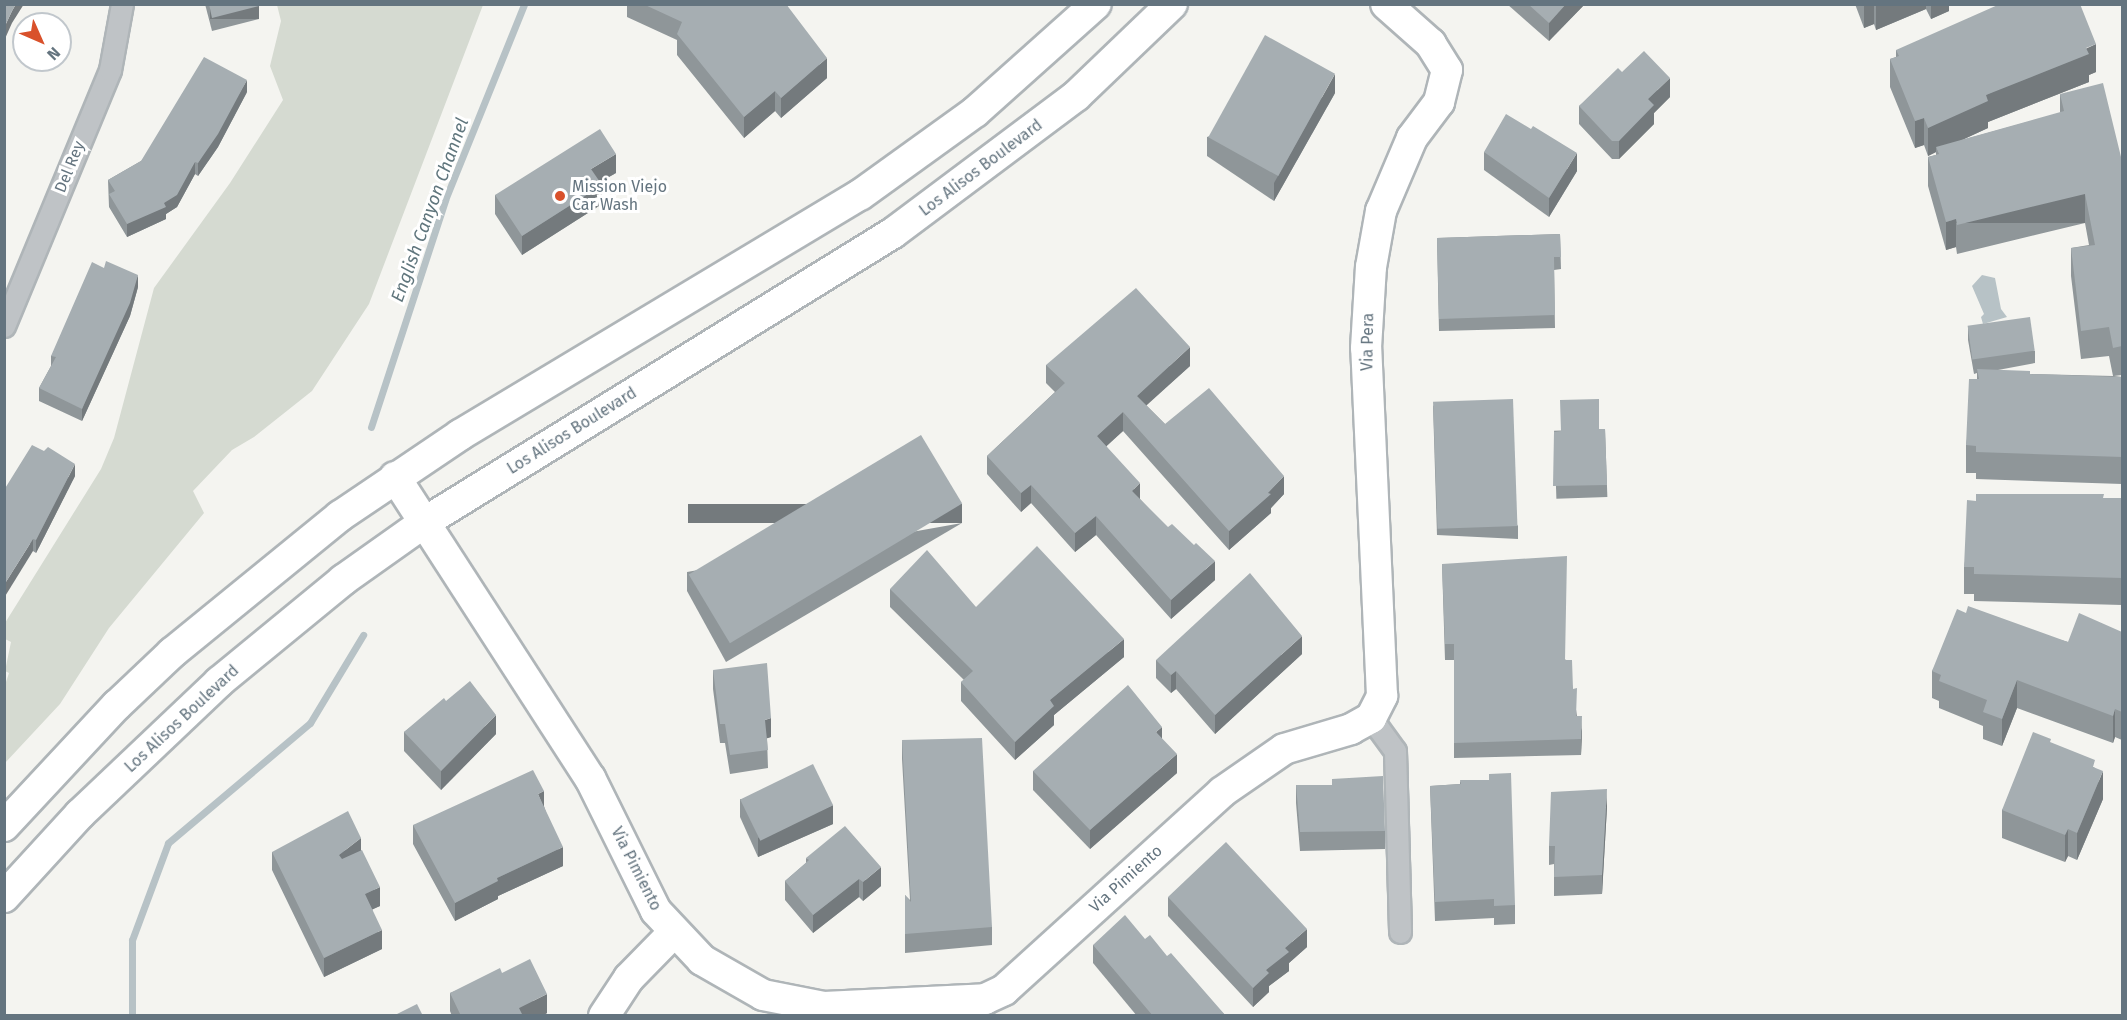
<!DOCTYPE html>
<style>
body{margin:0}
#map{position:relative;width:2127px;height:1020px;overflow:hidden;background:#f4f4f0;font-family:"Fira Sans",sans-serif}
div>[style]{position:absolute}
.green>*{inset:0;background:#d5dad1}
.water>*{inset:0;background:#b7c2c6}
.stream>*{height:7px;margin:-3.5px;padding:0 3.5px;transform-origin:3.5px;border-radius:3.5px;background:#b7c2c6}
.roads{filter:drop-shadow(2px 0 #afb5b8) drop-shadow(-2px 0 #afb5b8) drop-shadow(0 2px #afb5b8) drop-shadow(0 -2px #afb5b8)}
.street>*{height:21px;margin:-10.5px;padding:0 10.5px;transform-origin:10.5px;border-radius:10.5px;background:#bfc3c6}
.secondary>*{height:30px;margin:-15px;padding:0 15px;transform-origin:15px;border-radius:15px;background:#fff}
.wall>*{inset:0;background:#8f9699;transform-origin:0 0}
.shaded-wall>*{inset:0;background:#747a7d;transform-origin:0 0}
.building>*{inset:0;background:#a6aeb2;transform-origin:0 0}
.dots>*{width:16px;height:16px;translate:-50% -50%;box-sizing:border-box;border:3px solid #fff;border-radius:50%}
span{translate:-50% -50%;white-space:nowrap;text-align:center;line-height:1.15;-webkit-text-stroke:6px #fff;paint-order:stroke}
.street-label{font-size:16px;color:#64747f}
.poi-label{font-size:16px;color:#64747f}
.left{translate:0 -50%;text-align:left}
.water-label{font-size:18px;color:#60767d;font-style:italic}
.frame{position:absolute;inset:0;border:6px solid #64747f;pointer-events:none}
.north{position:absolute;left:12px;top:12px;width:60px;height:60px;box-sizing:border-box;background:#fff;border:2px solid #c1c7cc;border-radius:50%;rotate:135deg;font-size:16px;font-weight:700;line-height:24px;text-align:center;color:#64747f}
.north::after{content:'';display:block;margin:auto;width:21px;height:27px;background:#d9512b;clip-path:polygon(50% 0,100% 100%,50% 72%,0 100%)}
</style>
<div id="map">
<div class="green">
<div style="clip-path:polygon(277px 5px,483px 5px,369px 304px,312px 391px,254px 437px,232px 450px,193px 491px,204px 513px,109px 628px,60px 704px,5px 763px,5px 685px,9px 673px,5px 671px,11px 642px,5px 639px,5px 623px,101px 469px,114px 438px,154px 288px,230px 183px,283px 100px,270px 66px,281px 21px)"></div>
</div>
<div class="water">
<div style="clip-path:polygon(1982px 275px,1995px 278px,2001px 309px,2007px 317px,1983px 324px,1981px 317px,1984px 314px,1972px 286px)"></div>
</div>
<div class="stream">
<div style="left:371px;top:427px;width:239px;rotate:-71.9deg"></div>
<div style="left:445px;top:200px;width:211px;rotate:-68deg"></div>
<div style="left:132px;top:1016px;width:76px;rotate:-90deg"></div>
<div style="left:132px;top:940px;width:103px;rotate:-69.6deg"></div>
<div style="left:168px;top:843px;width:186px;rotate:-40.2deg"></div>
<div style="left:310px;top:723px;width:103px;rotate:-58.9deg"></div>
</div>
<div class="roads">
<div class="street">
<div style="left:4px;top:326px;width:277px;rotate:-67.5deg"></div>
<div style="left:110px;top:70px;width:67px;rotate:-79.7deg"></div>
<div style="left:1371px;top:718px;width:41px;rotate:54deg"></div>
<div style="left:1395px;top:751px;width:181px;rotate:88.4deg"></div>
</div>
<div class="secondary">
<div style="left:395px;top:477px;width:359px;rotate:57.1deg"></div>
<div style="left:590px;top:778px;width:148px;rotate:63.6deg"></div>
<div style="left:656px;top:911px;width:67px;rotate:46.8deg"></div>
<div style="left:702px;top:960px;width:70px;rotate:29.8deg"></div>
<div style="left:763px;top:995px;width:62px;rotate:11.1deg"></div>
<div style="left:824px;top:1007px;width:161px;rotate:-2.8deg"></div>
<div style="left:985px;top:999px;width:21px;rotate:-25deg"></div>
<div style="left:1004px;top:990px;width:294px;rotate:-42.2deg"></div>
<div style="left:1222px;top:792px;width:75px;rotate:-34.7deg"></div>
<div style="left:1284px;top:749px;width:70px;rotate:-16.6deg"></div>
<div style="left:1351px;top:729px;width:23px;rotate:-29deg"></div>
<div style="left:1371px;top:718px;width:25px;rotate:-63deg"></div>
<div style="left:1382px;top:696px;width:348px;rotate:-92.6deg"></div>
<div style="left:1366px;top:348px;width:81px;rotate:-86.5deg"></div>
<div style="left:1371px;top:267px;width:57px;rotate:-79.9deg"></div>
<div style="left:1381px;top:211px;width:79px;rotate:-67deg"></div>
<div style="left:1412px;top:138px;width:45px;rotate:-53.1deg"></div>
<div style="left:1439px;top:102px;width:33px;rotate:-76deg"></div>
<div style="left:1447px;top:70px;width:31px;rotate:-122deg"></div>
<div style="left:1431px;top:44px;width:60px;rotate:-138.4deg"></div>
<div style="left:4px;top:826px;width:166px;rotate:-47deg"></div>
<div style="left:117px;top:705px;width:76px;rotate:-43.4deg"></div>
<div style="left:172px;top:653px;width:217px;rotate:-39.2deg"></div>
<div style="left:340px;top:516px;width:145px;rotate:-34deg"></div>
<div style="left:460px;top:435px;width:466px;rotate:-31deg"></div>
<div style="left:860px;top:195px;width:142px;rotate:-35.8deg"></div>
<div style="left:975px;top:112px;width:162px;rotate:-41.8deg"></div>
<div style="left:4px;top:897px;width:113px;rotate:-47.5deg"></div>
<div style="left:80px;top:814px;width:192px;rotate:-43.5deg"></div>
<div style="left:219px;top:682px;width:161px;rotate:-39.4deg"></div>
<div style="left:343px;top:580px;width:100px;rotate:-35.3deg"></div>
<div style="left:425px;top:522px;width:550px;rotate:-31.7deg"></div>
<div style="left:893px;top:233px;width:229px;rotate:-36.8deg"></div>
<div style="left:1076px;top:96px;width:133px;rotate:-43.8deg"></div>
<div style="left:604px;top:1016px;width:45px;rotate:-56.7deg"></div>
<div style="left:629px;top:978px;width:64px;rotate:-45.6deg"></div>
</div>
</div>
<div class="wall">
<div style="clip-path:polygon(205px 4px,259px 4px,259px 19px,212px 31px)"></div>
<div style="clip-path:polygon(627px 4px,786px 4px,827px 78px,781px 118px,775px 111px,744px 138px,677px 55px,677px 40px,627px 17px)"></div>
<div style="clip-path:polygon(1507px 4px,1585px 4px,1549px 41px)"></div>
<div style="clip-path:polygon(1855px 4px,1949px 4px,1949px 11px,1931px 19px,1926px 9px,1876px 30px,1874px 24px,1864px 28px)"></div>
<div style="clip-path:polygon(1896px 50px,2096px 72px,2089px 75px,2089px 82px,1988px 122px,1988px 128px,1962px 140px,2060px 113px,2060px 94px,2122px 161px,2122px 375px,2114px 376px,2122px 377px,2122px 484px,1976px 479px,1976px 473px,1966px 473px,1966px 445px,1977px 379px,1977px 373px,1974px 374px,1968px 340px,1968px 328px,2035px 351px,2035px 363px,1998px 370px,2030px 374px,2113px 376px,2109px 356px,2081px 359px,2071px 276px,2071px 248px,2089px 245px,2085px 223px,1957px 254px,1956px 247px,1946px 250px,1928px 186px,1928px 157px,1936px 155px,1936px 152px,1928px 156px,1924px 145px,1915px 148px,1890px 87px,1890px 59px,1896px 57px)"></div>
<div style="clip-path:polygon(1622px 72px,1670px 97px,1654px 113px,1654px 124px,1619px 159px,1612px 159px,1579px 124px,1579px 106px)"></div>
<div style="clip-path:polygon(247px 92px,218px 147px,198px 176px,195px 174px,177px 207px,166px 214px,166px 219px,127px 237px,109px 207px,108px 180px,141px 161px)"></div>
<div style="clip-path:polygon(1335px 93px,1274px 201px,1207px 156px,1207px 137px)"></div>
<div style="clip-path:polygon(1484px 152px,1577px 171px,1549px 217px,1484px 170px)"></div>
<div style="clip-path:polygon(616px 173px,600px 182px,602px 204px,522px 255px,495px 214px,495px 195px)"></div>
<div style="clip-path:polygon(1560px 234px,1561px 269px,1554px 270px,1555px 328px,1439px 331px,1437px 238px)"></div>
<div style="clip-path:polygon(138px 287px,130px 316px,82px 421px,39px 401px,39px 388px,51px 366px,51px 356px)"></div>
<div style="clip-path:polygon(1046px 365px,1190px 366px,1146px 405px,1165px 424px,1284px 494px,1271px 508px,1271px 513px,1229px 550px,1123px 431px,1106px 446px,1140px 499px,1215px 580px,1171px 619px,1096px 535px,1075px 552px,1031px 503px,1021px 512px,987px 474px,987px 456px,1055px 392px,1046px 383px)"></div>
<div style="clip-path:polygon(1433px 405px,1518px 526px,1518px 539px,1437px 535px)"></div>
<div style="left:1605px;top:429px;width:68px;height:51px;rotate:88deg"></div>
<div style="clip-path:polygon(75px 476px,36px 553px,33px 551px,4px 490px)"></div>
<div style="clip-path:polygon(2104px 498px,2122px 498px,2122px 605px,1974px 601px,1974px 594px,1964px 594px,1964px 567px,1976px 501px)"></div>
<div style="clip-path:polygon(962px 523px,726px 662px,687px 591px,687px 572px)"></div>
<div style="clip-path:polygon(1442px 564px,1566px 660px,1573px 689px,1577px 716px,1582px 731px,1581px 755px,1454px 758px,1454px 660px,1445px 660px)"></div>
<div style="clip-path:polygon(890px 589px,976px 607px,1124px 657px,1054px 715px,1054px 725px,1015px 760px,961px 701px,961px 682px,964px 680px,890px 607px)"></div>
<div style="clip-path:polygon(1966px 613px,2068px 642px,2122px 632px,2122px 740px,2115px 737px,2113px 743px,2017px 708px,2002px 746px,1983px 739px,1983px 726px,1939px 708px,1939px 701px,1932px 698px,1932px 671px)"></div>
<div style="clip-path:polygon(1302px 654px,1215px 734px,1176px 689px,1171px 693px,1156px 678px,1156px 660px)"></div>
<div style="clip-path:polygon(713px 670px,771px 737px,767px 738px,768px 768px,730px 774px,725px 743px,720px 743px,713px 689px)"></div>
<div style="clip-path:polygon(446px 701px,496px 734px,441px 790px,404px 751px,404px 732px)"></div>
<div style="clip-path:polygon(902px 740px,992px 927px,992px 945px,905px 953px,905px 895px,910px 900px,902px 759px)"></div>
<div style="clip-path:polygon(2051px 743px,2095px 768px,2103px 799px,2077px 860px,2068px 856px,2065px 862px,2002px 838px,2002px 810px)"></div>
<div style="clip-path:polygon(1033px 771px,1177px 773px,1090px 849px,1033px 790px)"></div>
<div style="clip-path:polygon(1332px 779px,1385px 831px,1385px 849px,1300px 851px,1296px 803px,1296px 785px,1332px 785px)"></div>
<div style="clip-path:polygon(1460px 780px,1515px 905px,1515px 924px,1494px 925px,1494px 918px,1435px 921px,1430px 786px,1460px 784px)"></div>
<div style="clip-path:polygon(740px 799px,833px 824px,758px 857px,740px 817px)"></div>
<div style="clip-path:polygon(544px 806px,563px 866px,498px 896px,498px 899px,455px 921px,413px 844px,413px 825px)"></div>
<div style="clip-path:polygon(1607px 807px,1602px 894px,1554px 896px,1554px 864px,1549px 865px,1549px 846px)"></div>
<div style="clip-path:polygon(361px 850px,380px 906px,372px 909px,382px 949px,324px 977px,272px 870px,272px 852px)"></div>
<div style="clip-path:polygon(806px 858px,881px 886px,863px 901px,859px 897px,813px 933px,785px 900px,785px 881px,806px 863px)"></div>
<div style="clip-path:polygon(1168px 897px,1307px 947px,1289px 963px,1289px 971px,1269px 986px,1269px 992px,1253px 1007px,1168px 916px)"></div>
<div style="clip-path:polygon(1145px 939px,1226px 1016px,1137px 1016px,1093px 963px,1093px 945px)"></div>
<div style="clip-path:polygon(502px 973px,547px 1013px,542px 1016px,452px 1016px,450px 1011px,450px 993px)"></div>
</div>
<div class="shaded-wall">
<div style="clip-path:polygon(16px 4px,24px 4px,12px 23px,4px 41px,4px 28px,12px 11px)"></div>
<div style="clip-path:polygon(1566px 4px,1585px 4px,1549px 41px,1549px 23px)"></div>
<div style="clip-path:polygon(1864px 4px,1874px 4px,1874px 24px,1864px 28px)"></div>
<div style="clip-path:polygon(1876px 4px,1926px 4px,1926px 9px,1876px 30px)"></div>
<div style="clip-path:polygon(1931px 4px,1949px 4px,1949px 11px,1931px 19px)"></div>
<div style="left:259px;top:6px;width:13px;height:49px;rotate:90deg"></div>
<div style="clip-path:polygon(2096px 44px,2096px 72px,2089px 75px,2089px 82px,1988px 122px,1988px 128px,1938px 151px,1936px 147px,1936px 152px,1928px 156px,1928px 128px,1986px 95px)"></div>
<div style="clip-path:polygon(827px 58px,827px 78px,781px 118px,781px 98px)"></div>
<div style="clip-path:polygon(1335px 74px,1335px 93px,1274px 201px,1274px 183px)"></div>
<div style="clip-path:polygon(1670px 78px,1670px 97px,1654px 113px,1654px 124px,1619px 159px,1619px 141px,1648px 99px)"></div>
<div style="clip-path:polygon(247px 80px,247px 92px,218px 147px,198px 176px,198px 163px)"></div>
<div style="clip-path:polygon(775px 91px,775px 111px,744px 138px,744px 117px)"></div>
<div style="clip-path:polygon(1924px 118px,1924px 145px,1915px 148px,1915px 121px)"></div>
<div style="clip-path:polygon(1577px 153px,1577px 171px,1549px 217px,1549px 198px)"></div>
<div style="clip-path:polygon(616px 154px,616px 173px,591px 187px,591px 169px)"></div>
<div style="clip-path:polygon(195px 162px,195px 174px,177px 207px,166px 214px,166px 219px,127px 237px,127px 224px,164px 203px)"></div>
<div style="clip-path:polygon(602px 185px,602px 204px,522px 255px,522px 236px)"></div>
<div style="left:2085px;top:194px;width:29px;height:132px;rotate:90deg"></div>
<div style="clip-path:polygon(1956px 219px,1956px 247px,1946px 250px,1946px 222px)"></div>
<div style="clip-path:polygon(138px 275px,138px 287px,130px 316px,82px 421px,82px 409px)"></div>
<div style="clip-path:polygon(1190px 347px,1190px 366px,1137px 414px,1137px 396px)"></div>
<div style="clip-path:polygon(1123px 412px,1123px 431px,1097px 455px,1097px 436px)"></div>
<div style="clip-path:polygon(75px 464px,75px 476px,36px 553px,36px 540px)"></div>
<div style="clip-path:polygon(1284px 476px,1284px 494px,1271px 508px,1271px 513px,1229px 550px,1229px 531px)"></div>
<div style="clip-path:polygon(1140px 483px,1140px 501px,1132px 491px)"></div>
<div style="clip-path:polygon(1031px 485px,1031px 503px,1021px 512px,1021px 493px)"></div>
<div style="left:962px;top:504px;width:19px;height:274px;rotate:90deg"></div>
<div style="clip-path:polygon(1096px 516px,1096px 535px,1075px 552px,1075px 533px)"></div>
<div style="clip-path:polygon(33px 539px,33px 551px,4px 598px,4px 585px)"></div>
<div style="clip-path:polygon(1215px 561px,1215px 580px,1171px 619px,1171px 600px)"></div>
<div style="clip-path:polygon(1302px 636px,1302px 654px,1215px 734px,1215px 715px)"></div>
<div style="clip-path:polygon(1124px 639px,1124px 657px,1054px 715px,1054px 725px,1015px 760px,1015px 742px,1050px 700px)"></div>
<div style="clip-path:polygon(1176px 671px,1176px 689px,1171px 693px,1171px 675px)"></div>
<div style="clip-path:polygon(2017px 680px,2017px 708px,2002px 746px,2002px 719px)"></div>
<div style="clip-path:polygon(2115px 709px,2115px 737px,2113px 743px,2113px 716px)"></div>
<div style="clip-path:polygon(496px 715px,496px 734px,441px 790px,441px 771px)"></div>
<div style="clip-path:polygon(1582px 716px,1582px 731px,1581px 755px,1581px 739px)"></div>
<div style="clip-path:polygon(771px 718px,771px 737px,765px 739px,765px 720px)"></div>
<div style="clip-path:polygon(1162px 727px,1162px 745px,1156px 732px)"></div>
<div style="clip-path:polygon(1177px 754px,1177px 773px,1090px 849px,1090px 830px)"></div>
<div style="clip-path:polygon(2103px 771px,2103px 799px,2077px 860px,2077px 833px)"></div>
<div style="clip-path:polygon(1607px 789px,1607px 807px,1602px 894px,1602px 875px)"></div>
<div style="clip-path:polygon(544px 791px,544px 809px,538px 794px)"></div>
<div style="clip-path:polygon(833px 805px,833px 824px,758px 857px,758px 838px)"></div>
<div style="clip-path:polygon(2068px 829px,2068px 856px,2065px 862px,2065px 835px)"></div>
<div style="clip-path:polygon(361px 838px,361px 856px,339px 874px,339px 855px)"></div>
<div style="clip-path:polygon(563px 847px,563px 866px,498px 896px,498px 899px,455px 921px,455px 903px,497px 878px)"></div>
<div style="clip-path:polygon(881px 867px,881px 886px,863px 901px,863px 882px)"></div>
<div style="clip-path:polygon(859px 879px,859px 897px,813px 933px,813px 915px)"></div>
<div style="clip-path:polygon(380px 887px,380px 906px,365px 913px,365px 894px)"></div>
<div style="clip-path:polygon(1307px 929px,1307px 947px,1289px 963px,1289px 971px,1269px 986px,1269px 992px,1253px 1007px,1253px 988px,1266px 970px,1285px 948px)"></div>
<div style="clip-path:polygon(382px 930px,382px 949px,324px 977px,324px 958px)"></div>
<div style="clip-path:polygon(547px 994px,547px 1013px,542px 1016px,519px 1016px,519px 1008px)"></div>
</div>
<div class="building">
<div style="clip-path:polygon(4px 4px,16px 4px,12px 11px,4px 28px)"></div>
<div style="clip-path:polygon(209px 4px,259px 4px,259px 6px,212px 18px)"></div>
<div style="clip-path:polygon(643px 4px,786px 4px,827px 58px,781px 98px,775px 91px,744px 117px,677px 34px,682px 22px)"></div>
<div style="clip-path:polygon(1528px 4px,1566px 4px,1549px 23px)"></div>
<div style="clip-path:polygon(2000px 4px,2080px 4px,2096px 44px,2086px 48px,2089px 54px,1986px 95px,1988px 101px,1928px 128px,1924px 118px,1915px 121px,1890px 59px,1899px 56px,1896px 50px)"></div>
<div style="left:1265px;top:35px;width:80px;height:117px;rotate:29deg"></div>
<div style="clip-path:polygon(1644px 51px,1670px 78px,1648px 99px,1654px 105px,1619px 141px,1612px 141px,1579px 106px,1618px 68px,1622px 72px)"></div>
<div style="clip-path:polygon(204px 57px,247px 80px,218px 134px,198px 163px,195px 162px,177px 195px,164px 203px,166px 207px,127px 224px,109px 194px,115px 191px,108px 180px,141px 161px)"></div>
<div style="clip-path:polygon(2103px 83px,2122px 161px,2122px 346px,2113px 348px,2109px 327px,2081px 331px,2071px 248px,2095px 245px,2085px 194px,1957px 225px,1956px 219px,1946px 222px,1928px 157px,1939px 154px,1936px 147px,2064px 111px,2060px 94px)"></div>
<div style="clip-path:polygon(1506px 114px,1531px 129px,1533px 126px,1577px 153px,1549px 198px,1484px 152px)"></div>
<div style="clip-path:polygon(600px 129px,616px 154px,591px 169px,602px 185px,522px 236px,495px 195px)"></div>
<div style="clip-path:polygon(1560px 234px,1561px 257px,1554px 257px,1555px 315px,1439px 319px,1437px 238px)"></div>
<div style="clip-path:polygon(106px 261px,138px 275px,130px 303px,82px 409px,39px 388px,56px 357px,51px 356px,92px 262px,104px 268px)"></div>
<div style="clip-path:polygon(1136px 288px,1190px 347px,1137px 396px,1165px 424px,1209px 388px,1284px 476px,1268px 493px,1271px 494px,1229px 531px,1123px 412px,1097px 436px,1140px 483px,1132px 491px,1168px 527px,1172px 524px,1194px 545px,1196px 543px,1215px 561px,1171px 600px,1096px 516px,1075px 533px,1031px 485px,1021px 493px,987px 456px,1065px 383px,1046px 365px)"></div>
<div style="left:2030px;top:317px;width:34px;height:63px;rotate:82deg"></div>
<div style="clip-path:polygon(1977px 369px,2030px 371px,2030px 374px,2122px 377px,2122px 457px,1976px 452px,1976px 446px,1966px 445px,1969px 379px,1979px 379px)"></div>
<div style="left:1513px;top:399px;width:127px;height:80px;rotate:88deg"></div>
<div style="clip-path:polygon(1599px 399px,1599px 429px,1605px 429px,1607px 485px,1553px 486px,1554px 432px,1561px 431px,1560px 400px)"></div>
<div style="left:921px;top:435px;width:80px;height:271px;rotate:59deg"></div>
<div style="clip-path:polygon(32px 445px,44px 451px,48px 447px,75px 464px,36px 540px,33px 539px,4px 585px,4px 490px)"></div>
<div style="clip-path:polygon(1976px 494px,2104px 494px,2103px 498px,2122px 498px,2122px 578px,1974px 574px,1974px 567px,1964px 567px,1967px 500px,1976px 501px)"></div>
<div style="clip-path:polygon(1037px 546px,1124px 639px,1050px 700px,1054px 706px,1015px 742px,961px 682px,973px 671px,890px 589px,927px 550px,976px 607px)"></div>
<div style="clip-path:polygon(1567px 556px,1565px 660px,1572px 660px,1573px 689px,1577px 688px,1576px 716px,1582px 716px,1581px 739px,1454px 743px,1454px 644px,1445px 644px,1442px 564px)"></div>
<div style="clip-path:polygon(1250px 573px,1302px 636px,1215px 715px,1176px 671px,1171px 675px,1156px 660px)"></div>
<div style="clip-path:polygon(1968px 606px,2068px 642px,2079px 613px,2122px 632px,2122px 712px,2115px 709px,2113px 716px,2017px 680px,2002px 719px,1983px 712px,1987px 700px,1939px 681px,1941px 675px,1932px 671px,1957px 609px,1966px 613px)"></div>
<div style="clip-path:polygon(767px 663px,771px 718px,765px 720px,768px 750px,730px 755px,725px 724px,720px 724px,713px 670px)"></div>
<div style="clip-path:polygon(470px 681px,496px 715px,441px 771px,404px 732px,444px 698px,446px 701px)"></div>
<div style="clip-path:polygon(1128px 685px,1162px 727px,1156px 732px,1177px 754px,1090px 830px,1033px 771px)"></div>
<div style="clip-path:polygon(2033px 732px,2051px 739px,2050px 742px,2095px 760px,2093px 767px,2103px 771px,2077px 833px,2068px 829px,2065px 835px,2002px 810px)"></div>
<div style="clip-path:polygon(982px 738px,992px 927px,905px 934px,905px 895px,911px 902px,902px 740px)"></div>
<div style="left:813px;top:764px;width:46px;height:81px;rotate:64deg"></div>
<div style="clip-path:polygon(533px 770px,544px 791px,538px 794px,563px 847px,497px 878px,498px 881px,455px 903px,413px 825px)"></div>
<div style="clip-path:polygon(1511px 773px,1515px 905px,1494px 906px,1494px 899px,1435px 902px,1430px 786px,1461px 784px,1460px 780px,1489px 780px,1489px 774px)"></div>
<div style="clip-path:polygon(1383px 776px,1385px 831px,1300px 832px,1296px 785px,1332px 785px,1332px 779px)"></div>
<div style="clip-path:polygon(1607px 789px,1602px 875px,1554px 877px,1555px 846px,1549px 846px,1551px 792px)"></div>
<div style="clip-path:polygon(348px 811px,361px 838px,339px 855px,342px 859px,362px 850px,380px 887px,365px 894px,382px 930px,324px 958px,272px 852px)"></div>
<div style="clip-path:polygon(845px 826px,881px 867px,863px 882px,859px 879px,813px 915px,785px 881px,809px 860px,806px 858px)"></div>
<div style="clip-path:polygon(1226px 842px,1307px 929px,1285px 948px,1289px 952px,1266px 970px,1269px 973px,1253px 988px,1168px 897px)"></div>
<div style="clip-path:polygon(1125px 915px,1145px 939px,1150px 935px,1167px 956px,1171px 953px,1226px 1016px,1153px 1016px,1093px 945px)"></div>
<div style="clip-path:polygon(530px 959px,547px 994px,519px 1008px,522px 1014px,519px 1016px,461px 1016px,450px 993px,500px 968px,502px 973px)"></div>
<div style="clip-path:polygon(417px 1004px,423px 1016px,393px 1016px)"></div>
</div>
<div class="dots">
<div style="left:560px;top:196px;background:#d9512b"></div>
</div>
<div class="street-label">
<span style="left:70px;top:167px;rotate:-68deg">Del Rey</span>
<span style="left:981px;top:168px;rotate:-37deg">Los Alisos Boulevard</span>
<span style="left:1368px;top:342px;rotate:-89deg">Via Pera</span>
<span style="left:572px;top:431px;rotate:-32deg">Los Alisos Boulevard</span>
<span style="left:182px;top:719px;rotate:-43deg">Los Alisos Boulevard</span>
<span style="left:636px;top:869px;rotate:63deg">Via Pimiento</span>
<span style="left:1126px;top:879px;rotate:-42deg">Via Pimiento</span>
</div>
<div class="poi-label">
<span class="left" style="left:572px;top:196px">Mission Viejo<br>Car Wash</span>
</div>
<div class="water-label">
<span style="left:430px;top:210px;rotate:-70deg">English Canyon Channel</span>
</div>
<div class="frame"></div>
<div class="north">N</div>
</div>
